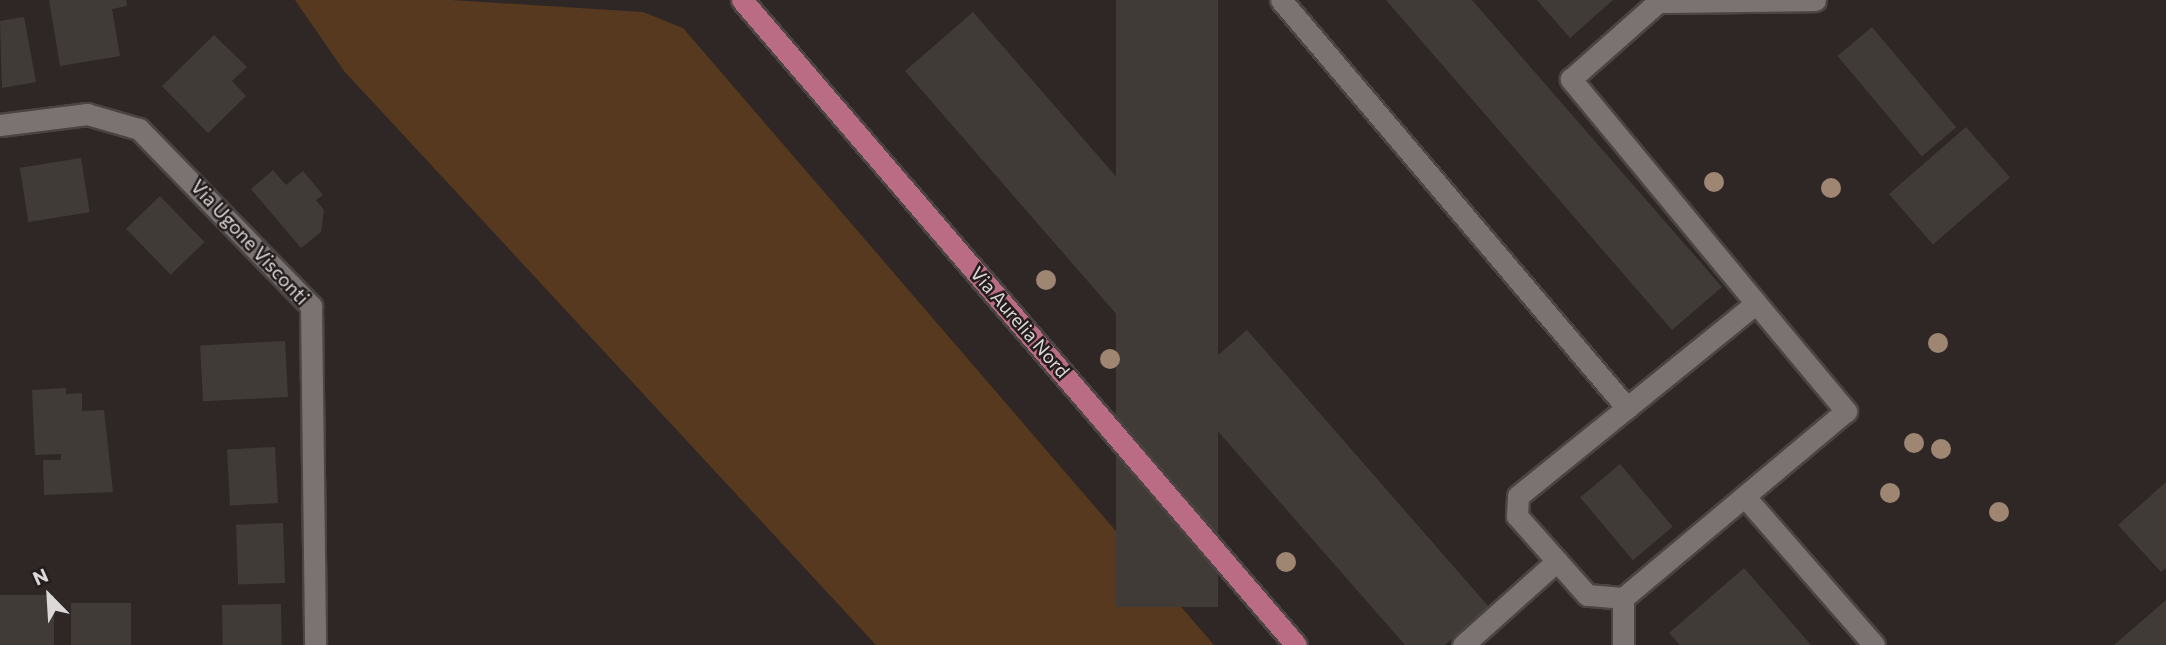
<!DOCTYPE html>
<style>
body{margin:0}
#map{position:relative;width:2166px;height:645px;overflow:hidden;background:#2e2726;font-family:Commissioner,sans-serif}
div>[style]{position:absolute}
.green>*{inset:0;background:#56391e}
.building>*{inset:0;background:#413b38;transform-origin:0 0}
.roads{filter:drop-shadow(2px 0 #4a4443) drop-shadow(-2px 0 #4a4443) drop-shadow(0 2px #4a4443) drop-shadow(0 -2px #4a4443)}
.minor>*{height:21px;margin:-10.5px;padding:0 10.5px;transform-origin:10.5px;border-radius:10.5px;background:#7b7272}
.major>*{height:21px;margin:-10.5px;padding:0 10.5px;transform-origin:10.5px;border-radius:10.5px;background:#ba6c84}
.trees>*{width:20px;height:20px;margin:-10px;border-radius:50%;background:#9f8672}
span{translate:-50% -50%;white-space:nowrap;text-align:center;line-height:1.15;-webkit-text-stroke:5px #241d1d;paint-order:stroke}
.street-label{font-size:19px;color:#ddd8d8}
.north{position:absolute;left:14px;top:561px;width:70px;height:70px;-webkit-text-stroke:5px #241d1d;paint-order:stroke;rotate:336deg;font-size:19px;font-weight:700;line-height:28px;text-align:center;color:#ddd8d8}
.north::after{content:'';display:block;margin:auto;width:24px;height:32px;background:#ddd8d8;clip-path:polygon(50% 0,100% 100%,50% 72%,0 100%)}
</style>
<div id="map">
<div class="green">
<div style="clip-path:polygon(295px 0,452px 0,643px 12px,683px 28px,1214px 645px,876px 645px,344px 71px)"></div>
</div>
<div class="building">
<div style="clip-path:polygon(49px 0,126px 0,127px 6px,112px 9px,120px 56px,60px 66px)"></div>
<div style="left:1116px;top:0;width:102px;height:607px"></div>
<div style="clip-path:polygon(1386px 0,1472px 0,1722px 287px,1672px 330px)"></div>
<div style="clip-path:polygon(1537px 0,1613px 0,1570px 38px)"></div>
<div style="left:973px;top:12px;width:369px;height:90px;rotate:49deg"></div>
<div style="clip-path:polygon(24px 17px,36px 82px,2px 88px,0 21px)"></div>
<div style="left:1872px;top:27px;width:131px;height:45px;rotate:50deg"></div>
<div style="clip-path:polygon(214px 35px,247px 67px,232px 81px,246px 96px,208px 133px,162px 86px)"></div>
<div style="left:1966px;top:127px;width:67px;height:102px;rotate:49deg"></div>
<div style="left:81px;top:158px;width:55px;height:62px;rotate:81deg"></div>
<div style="clip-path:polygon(273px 170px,286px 185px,303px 171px,323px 195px,316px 200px,324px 210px,321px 232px,301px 248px,251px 189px)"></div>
<div style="left:160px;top:196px;width:64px;height:47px;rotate:46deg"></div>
<div style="clip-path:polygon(1247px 330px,1489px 607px,1445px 645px,1405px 645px,1180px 388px)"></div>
<div style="left:285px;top:341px;width:56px;height:85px;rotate:87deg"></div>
<div style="clip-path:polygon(66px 388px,66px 394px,82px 393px,82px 411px,104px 410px,113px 492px,44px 495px,43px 460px,61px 460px,61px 454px,35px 455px,32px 390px)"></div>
<div style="left:275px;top:447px;width:56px;height:48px;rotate:87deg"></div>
<div style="left:1620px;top:464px;width:82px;height:52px;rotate:50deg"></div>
<div style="clip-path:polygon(2166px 482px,2166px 568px,2161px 572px,2118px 525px)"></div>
<div style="left:283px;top:523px;width:60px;height:47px;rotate:88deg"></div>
<div style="clip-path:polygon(1744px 568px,1811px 645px,1680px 645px,1669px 633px)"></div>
<div style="left:0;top:595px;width:54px;height:50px"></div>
<div style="clip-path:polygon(2166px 600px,2166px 645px,2114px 645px)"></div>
<div style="left:71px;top:603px;width:60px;height:42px"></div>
<div style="left:281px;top:604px;width:41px;height:59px;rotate:89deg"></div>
</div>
<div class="roads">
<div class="minor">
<div style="left:1281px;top:0;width:535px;rotate:49.7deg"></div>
<div style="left:0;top:125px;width:88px;rotate:-7.2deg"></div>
<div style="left:87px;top:114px;width:54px;rotate:16.1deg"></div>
<div style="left:139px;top:129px;width:247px;rotate:45.8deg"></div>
<div style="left:311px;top:306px;width:339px;rotate:89.3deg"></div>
<div style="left:1756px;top:303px;width:141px;rotate:50.2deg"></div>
<div style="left:1846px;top:411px;width:291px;rotate:140deg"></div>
<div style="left:1623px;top:598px;width:36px;rotate:-175deg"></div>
<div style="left:1587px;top:595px;width:106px;rotate:-131.5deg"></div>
<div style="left:1517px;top:516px;width:20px;rotate:-87deg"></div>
<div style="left:1518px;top:496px;width:306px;rotate:-39deg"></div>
<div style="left:1756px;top:303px;width:291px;rotate:-129.6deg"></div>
<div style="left:1571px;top:79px;width:116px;rotate:-41.5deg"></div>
<div style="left:1658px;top:2px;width:157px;rotate:-0.7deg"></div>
<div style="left:1745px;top:497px;width:196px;rotate:48.9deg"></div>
<div style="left:1463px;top:645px;width:126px;rotate:-41.8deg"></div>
<div style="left:1623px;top:645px;width:47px;rotate:-90deg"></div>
</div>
<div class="major">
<div style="left:742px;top:0;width:850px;rotate:49.34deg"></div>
</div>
</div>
<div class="trees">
<div style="left:1714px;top:182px"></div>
<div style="left:1831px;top:188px"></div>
<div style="left:1046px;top:280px"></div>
<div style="left:1938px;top:343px"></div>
<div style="left:1110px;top:359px"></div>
<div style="left:1914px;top:443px"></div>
<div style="left:1941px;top:449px"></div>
<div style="left:1890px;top:493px"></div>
<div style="left:1999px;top:512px"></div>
<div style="left:1286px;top:562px"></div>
</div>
<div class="street-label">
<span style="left:250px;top:242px;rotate:47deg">Via Ugone Visconti</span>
<span style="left:1020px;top:322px;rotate:49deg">Via Aurelia Nord</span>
</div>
<div class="north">N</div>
</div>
